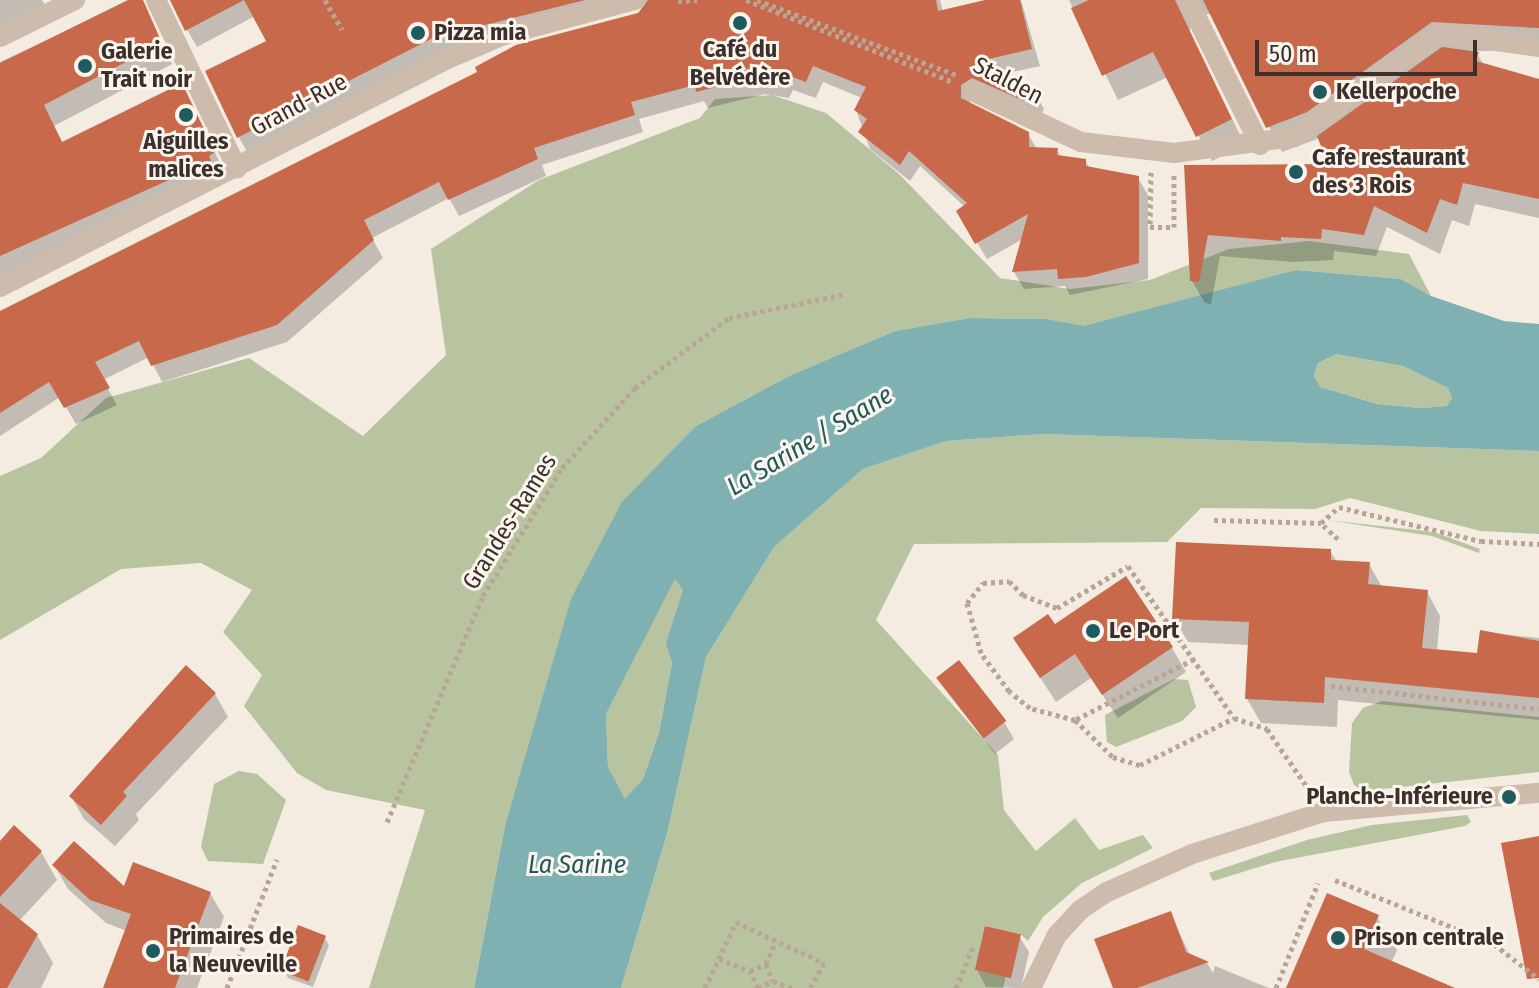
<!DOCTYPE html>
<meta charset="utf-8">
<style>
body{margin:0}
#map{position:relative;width:1539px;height:988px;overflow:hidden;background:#f4ebe1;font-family:"Fira Sans Condensed",sans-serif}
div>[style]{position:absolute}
.green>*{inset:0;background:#b8c4a0}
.water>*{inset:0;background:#7fb0b2}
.shadow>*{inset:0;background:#0003}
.building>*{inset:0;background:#c8694b;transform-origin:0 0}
.path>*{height:5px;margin-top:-2.5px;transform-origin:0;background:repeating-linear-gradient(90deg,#b9a596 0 4px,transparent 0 8px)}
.street>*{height:20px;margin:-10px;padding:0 10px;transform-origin:10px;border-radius:10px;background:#cdbbac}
.dots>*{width:22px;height:22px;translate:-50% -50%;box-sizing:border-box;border:4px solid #fbf5ee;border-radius:50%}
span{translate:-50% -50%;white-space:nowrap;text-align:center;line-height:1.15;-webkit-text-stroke:6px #fbf5ee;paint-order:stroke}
.poi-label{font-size:24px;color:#3b302b;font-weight:700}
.left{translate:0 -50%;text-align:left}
.right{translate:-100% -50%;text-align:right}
.street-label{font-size:24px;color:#3b302b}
.water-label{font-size:26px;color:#1f5a5e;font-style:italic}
.scale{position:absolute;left:1255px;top:40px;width:222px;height:36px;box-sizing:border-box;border:4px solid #3b302b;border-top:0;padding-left:10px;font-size:24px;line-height:28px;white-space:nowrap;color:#3b302b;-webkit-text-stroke:6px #fbf5ee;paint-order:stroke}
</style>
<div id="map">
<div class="green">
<div style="clip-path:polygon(772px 95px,826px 113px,899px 174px,1000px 278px,1070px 289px,1150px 280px,1229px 249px,1309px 241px,1409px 254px,1431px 296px,1401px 279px,1296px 270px,1084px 327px,1046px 319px,970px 318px,895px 331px,791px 375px,696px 426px,505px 826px,474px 988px,369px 988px,425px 810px,326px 790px,297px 773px,244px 706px,262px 675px,223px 632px,252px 590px,201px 563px,121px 569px,0 640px,0 476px,41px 458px,106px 398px,249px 358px,363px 436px,446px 355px,431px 249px,539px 180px,700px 118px,715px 99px)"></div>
<div style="clip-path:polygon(1336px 354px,1403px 366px,1448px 388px,1452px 398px,1447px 406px,1421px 408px,1379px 404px,1320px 387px,1314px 376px,1318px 363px)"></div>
<div style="clip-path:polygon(1044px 434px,1539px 451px,1539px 534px,1481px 531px,1350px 498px,1315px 509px,1201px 508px,1167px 542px,914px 544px,876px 620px,998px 755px,1004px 810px,1036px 851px,1075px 818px,1099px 850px,1143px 835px,1153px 848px,1082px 883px,1043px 917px,1028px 941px,1020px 934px,985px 926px,1006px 975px,1003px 988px,621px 988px,667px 834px,706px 657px,774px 547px,863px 469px,946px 441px)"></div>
<div style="clip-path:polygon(1327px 520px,1434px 532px,1480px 549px,1479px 553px,1432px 536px)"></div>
<div style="clip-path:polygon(675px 578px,684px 589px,667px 643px,672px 663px,659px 733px,643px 779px,625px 800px,608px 767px,606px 714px)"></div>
<div style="clip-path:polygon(1174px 679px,1188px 680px,1196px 707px,1182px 721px,1116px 747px,1107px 742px,1105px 715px)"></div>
<div style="clip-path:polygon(1382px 701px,1539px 717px,1539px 772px,1364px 791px,1354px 785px,1349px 772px,1352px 723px,1363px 708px)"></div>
<div style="clip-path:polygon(239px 771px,257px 774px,286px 800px,263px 864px,208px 861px,201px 847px,214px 784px)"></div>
<div style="clip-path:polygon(1467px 815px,1471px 822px,1465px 826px,1275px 862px,1213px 881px,1209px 873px,1307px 840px,1372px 825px)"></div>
</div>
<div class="water">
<div style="clip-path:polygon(evenodd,1296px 270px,1401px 279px,1431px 296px,1504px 321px,1539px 324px,1539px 451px,1044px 434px,946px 441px,863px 469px,774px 547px,706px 657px,667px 834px,621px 988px,474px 988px,505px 826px,571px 599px,622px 502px,696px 426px,791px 375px,895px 331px,970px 318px,1046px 319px,1084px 326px,1296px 270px,1336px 354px,1403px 366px,1448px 388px,1452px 398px,1447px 406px,1421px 408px,1378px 404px,1320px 387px,1314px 376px,1318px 363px,1336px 354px,1296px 270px,675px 579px,683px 590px,666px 643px,672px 663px,659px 733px,643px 779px,625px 799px,608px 767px,606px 714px,675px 579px)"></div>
</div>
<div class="shadow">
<div style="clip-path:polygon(0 0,42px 0,51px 15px,0 47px)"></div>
<div style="clip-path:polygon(133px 0,142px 3px,172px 64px,54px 126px,63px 144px,192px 106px,225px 173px,0 282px,0 62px)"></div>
<div style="clip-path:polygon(170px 0,940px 0,943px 12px,994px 0,1021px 0,1040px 66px,999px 75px,1034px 92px,1044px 109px,1039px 119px,982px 94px,968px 103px,1028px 134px,1037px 149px,1057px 150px,1061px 157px,1085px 160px,1090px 169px,1138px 178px,1148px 195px,1148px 279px,1070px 295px,1065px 286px,1024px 289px,1014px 272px,1023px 239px,987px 259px,959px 212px,965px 207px,920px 166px,910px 181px,870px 149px,856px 110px,862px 98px,823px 82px,816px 98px,793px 90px,789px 98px,765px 94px,708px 108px,704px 101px,639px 119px,643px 132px,542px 165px,546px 176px,459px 216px,449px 198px,372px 238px,383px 258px,287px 342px,162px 382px,149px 357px,103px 380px,117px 405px,76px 424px,60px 397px,0 436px,0 312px,640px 14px,646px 3px,517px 37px,248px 154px,239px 137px,268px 42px,255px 16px,197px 47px)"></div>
<div style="clip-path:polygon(1069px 0,1539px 0,1539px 51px,1463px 51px,1477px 54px,1484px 65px,1539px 80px,1539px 218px,1475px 204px,1469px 226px,1452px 220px,1440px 254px,1387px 227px,1376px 256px,1334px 251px,1333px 260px,1293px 262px,1220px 256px,1211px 304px,1205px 303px,1192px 281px,1186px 167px,1331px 166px,1320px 138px,1282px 152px,1211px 14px,1196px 14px,1189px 32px,1245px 145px,1212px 161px,1168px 77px,1118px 100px)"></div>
<div style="clip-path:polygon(1330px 551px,1337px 562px,1369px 564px,1382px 587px,1427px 592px,1440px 616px,1437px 651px,1479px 656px,1482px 632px,1539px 638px,1539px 720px,1338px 700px,1337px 727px,1261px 723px,1247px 699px,1250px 645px,1188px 642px,1174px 618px)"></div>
<div style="clip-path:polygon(1054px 627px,1172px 648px,1186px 672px,1118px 718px,1091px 678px,1056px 702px,1015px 639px)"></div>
<div style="clip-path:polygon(187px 667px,215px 694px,228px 717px,136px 814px,139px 820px,115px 846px,84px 819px,71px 796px)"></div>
<div style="clip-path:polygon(938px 678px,1004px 722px,1014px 739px,995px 754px)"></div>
<div style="clip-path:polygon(0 844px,41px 852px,57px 880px,19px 921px,37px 935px,53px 963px,41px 988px,0 988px)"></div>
<div style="clip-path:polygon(54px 865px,125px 889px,210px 893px,224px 917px,197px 988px,105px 988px,127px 931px,106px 923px,68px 889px)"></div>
<div style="clip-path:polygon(1170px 913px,1191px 957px,1207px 963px,1213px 973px,1215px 966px,1269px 988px,1115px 988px)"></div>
<div style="clip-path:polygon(1377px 917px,1397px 950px,1391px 963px,1450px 988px,1288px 988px)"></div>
<div style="clip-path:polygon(1019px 936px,1029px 952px,1021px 988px,986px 987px,977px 970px)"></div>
<div style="clip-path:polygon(324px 937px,329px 945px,313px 987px,288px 978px,284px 970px)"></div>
</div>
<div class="building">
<div style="clip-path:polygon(128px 0,143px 0,162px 43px,44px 105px,62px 142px,182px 83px,215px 152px,209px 156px,211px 161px,0 256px,0 63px)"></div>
<div style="clip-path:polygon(170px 0,585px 0,433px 38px,237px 138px,205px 71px,266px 41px,244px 0,185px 31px)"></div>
<div style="clip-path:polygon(648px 0,936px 0,938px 11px,985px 0,1020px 0,1032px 49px,976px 62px,1035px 91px,1029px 103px,972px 78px,961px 85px,961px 98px,1029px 132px,1029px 147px,1058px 148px,1057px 155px,1086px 159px,1086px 166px,1139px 176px,1139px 263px,1086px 277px,1058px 279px,1057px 269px,1012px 272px,1028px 214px,975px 244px,956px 211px,967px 203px,909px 151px,900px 165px,858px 132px,867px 119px,854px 110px,866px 87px,813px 66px,806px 82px,784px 74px,780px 82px,754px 77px,696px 92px,695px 85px,631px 102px,635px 115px,534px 148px,538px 159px,448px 200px,439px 182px,364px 220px,374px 240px,277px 325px,151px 366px,139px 341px,95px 362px,110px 388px,64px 408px,49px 382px,0 413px,0 311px,477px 72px,475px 67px,516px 45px,638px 13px)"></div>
<div style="clip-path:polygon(1089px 0,1175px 0,1232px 119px,1196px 137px,1153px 52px,1102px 76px,1071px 8px)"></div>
<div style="clip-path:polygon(1203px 0,1539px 0,1539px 28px,1432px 22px,1307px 112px,1266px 128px)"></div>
<div style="clip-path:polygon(1442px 47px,1479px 52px,1476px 61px,1539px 79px,1539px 199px,1463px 183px,1457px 205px,1440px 199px,1427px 233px,1374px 206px,1364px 235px,1322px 229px,1321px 239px,1281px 237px,1281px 241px,1208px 235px,1199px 282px,1190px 281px,1184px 165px,1328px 164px,1317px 136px)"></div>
<div style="clip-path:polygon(1176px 542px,1331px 549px,1331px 560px,1370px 562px,1368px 584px,1428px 590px,1422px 648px,1477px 653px,1480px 630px,1539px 641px,1539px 698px,1325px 677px,1324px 703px,1245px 699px,1249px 622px,1172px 619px)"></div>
<div style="clip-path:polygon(1126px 576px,1173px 647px,1102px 695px,1075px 654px,1040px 678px,1013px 638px,1048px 614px,1055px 624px)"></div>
<div style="left:959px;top:660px;width:77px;height:29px;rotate:52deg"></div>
<div style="clip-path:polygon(186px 665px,216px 693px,123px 792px,127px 796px,101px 825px,69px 796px)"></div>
<div style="clip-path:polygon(14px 825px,42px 851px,0 897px,0 841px)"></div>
<div style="clip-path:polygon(1539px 836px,1539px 978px,1527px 979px,1501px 843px)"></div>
<div style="clip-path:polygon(74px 841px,124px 886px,133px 862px,211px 892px,175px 988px,103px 988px,131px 914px,90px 900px,52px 865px)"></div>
<div style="clip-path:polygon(1327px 893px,1379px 915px,1364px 949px,1455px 988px,1286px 988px)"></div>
<div style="clip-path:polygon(0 903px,38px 934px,7px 988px,0 988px)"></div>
<div style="clip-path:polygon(1171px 911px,1186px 952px,1209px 962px,1137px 988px,1113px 988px,1094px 939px)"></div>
<div style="left:298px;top:925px;width:30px;height:49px;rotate:21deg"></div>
<div style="left:985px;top:926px;width:37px;height:45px;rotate:13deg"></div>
</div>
<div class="path">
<div style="left:325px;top:0;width:34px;rotate:60deg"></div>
<div style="left:746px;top:0;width:223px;rotate:21.6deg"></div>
<div style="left:757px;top:0;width:214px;rotate:20.6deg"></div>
<div style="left:678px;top:1px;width:19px;rotate:-3deg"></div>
<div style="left:1151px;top:172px;width:55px;rotate:91deg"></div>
<div style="left:1150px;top:227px;width:24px"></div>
<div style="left:1174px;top:227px;width:52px;rotate:-90deg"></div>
<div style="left:1214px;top:520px;width:107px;rotate:1.6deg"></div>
<div style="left:1338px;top:539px;width:23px;rotate:-137deg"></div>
<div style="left:1321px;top:523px;width:24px;rotate:-42deg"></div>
<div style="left:1339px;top:507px;width:146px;rotate:13.5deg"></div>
<div style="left:1481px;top:541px;width:58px;rotate:3deg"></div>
<div style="left:1194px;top:659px;width:134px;rotate:152.9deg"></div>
<div style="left:1075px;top:720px;width:53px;rotate:44.2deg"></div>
<div style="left:1113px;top:757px;width:28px;rotate:17deg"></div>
<div style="left:1140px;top:765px;width:105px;rotate:-26.6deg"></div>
<div style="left:1331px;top:686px;width:209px;rotate:6.3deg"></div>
<div style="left:1075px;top:720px;width:47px;rotate:-165.1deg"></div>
<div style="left:1030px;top:708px;width:27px;rotate:-141deg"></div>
<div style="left:1009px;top:691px;width:47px;rotate:-126.4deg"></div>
<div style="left:981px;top:653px;width:52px;rotate:-105.6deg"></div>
<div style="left:967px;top:603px;width:26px;rotate:-51deg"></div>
<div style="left:983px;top:583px;width:26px;rotate:-4deg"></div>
<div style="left:1009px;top:581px;width:20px;rotate:45deg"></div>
<div style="left:1023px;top:595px;width:36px;rotate:21deg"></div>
<div style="left:1057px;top:608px;width:82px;rotate:-30.6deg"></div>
<div style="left:1128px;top:566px;width:185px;rotate:55.1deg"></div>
<div style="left:1234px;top:718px;width:35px;rotate:18deg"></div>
<div style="left:1267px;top:729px;width:75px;rotate:55.3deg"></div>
<div style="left:387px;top:822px;width:246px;rotate:-67deg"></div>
<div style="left:483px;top:596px;width:150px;rotate:-58.3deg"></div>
<div style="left:562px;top:468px;width:108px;rotate:-47.6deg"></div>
<div style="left:635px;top:388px;width:117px;rotate:-36.7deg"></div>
<div style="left:729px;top:318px;width:119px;rotate:-11.6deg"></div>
<div style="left:1335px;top:880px;width:171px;rotate:21.9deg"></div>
<div style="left:1494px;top:944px;width:57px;rotate:37.9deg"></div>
<div style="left:719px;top:959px;width:33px;rotate:21deg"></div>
<div style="left:766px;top:964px;width:18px;rotate:68deg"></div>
<div style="left:773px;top:981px;width:20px;rotate:20deg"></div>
<div style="left:227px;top:988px;width:138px;rotate:-68.8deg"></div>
<div style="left:705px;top:988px;width:73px;rotate:-64.8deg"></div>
<div style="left:736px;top:922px;width:97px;rotate:25deg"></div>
<div style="left:824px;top:963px;width:29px;rotate:119deg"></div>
<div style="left:758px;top:988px;width:19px;rotate:-115deg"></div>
<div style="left:750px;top:971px;width:17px;rotate:-24deg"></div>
<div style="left:766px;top:964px;width:25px;rotate:-67deg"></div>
<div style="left:758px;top:988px;width:17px;rotate:-25deg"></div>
<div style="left:956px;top:988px;width:44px;rotate:-67.5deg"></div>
<div style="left:1276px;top:988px;width:113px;rotate:-68.2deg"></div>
</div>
<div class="street">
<div style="left:156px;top:0;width:187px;rotate:64.3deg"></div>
<div style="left:1188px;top:0;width:162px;rotate:63.6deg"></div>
<div style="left:0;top:37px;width:84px;rotate:-26.3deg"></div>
<div style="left:972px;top:91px;width:120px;rotate:25.1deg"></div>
<div style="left:1081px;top:142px;width:94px;rotate:6.7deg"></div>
<div style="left:1174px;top:153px;width:121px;rotate:-7.6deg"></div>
<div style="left:1294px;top:137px;width:178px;rotate:-35.6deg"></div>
<div style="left:1439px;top:33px;width:101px;rotate:8deg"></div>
<div style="left:0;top:287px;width:500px;rotate:-27deg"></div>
<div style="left:445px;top:60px;width:64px;rotate:-23deg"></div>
<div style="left:504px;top:35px;width:136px;rotate:-15deg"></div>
<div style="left:1031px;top:988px;width:59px;rotate:-63.9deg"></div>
<div style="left:1057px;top:935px;width:34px;rotate:-47deg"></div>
<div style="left:1080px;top:910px;width:32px;rotate:-34deg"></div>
<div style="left:1107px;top:892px;width:93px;rotate:-24.1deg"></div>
<div style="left:1192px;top:854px;width:139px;rotate:-17.7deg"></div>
<div style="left:1324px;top:812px;width:216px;rotate:-5.1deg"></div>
</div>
<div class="dots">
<div style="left:740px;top:23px;background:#1f5a5e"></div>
<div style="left:418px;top:33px;background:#1f5a5e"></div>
<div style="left:85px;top:66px;background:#1f5a5e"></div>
<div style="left:1320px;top:92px;background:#1f5a5e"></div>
<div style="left:186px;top:115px;background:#1f5a5e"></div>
<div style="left:1296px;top:172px;background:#1f5a5e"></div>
<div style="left:1093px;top:631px;background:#1f5a5e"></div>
<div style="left:1509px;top:797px;background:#1f5a5e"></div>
<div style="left:1338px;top:938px;background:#1f5a5e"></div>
<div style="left:153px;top:951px;background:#1f5a5e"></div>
</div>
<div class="poi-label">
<span class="left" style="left:434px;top:33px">Pizza mia</span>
<span style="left:740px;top:64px">Café du<br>Belvédère</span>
<span class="left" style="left:101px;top:66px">Galerie<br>Trait noir</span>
<span class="left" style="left:1336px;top:92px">Kellerpoche</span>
<span style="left:186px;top:156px">Aiguilles<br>malices</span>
<span class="left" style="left:1312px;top:172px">Cafe restaurant<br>des 3 Rois</span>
<span class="left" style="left:1109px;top:631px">Le Port</span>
<span class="right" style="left:1493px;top:797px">Planche-Inférieure</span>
<span class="left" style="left:169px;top:951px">Primaires de<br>la Neuveville</span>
<span class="left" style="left:1354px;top:938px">Prison centrale</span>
</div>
<div class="street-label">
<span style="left:1008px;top:81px;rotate:27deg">Stalden</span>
<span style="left:299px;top:105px;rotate:-28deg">Grand-Rue</span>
<span style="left:510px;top:522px;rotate:-58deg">Grandes-Rames</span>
</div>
<div class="water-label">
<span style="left:810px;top:441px;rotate:-31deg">La Sarine / Saane</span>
<span style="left:577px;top:865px">La Sarine</span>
</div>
<div class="scale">50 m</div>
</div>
